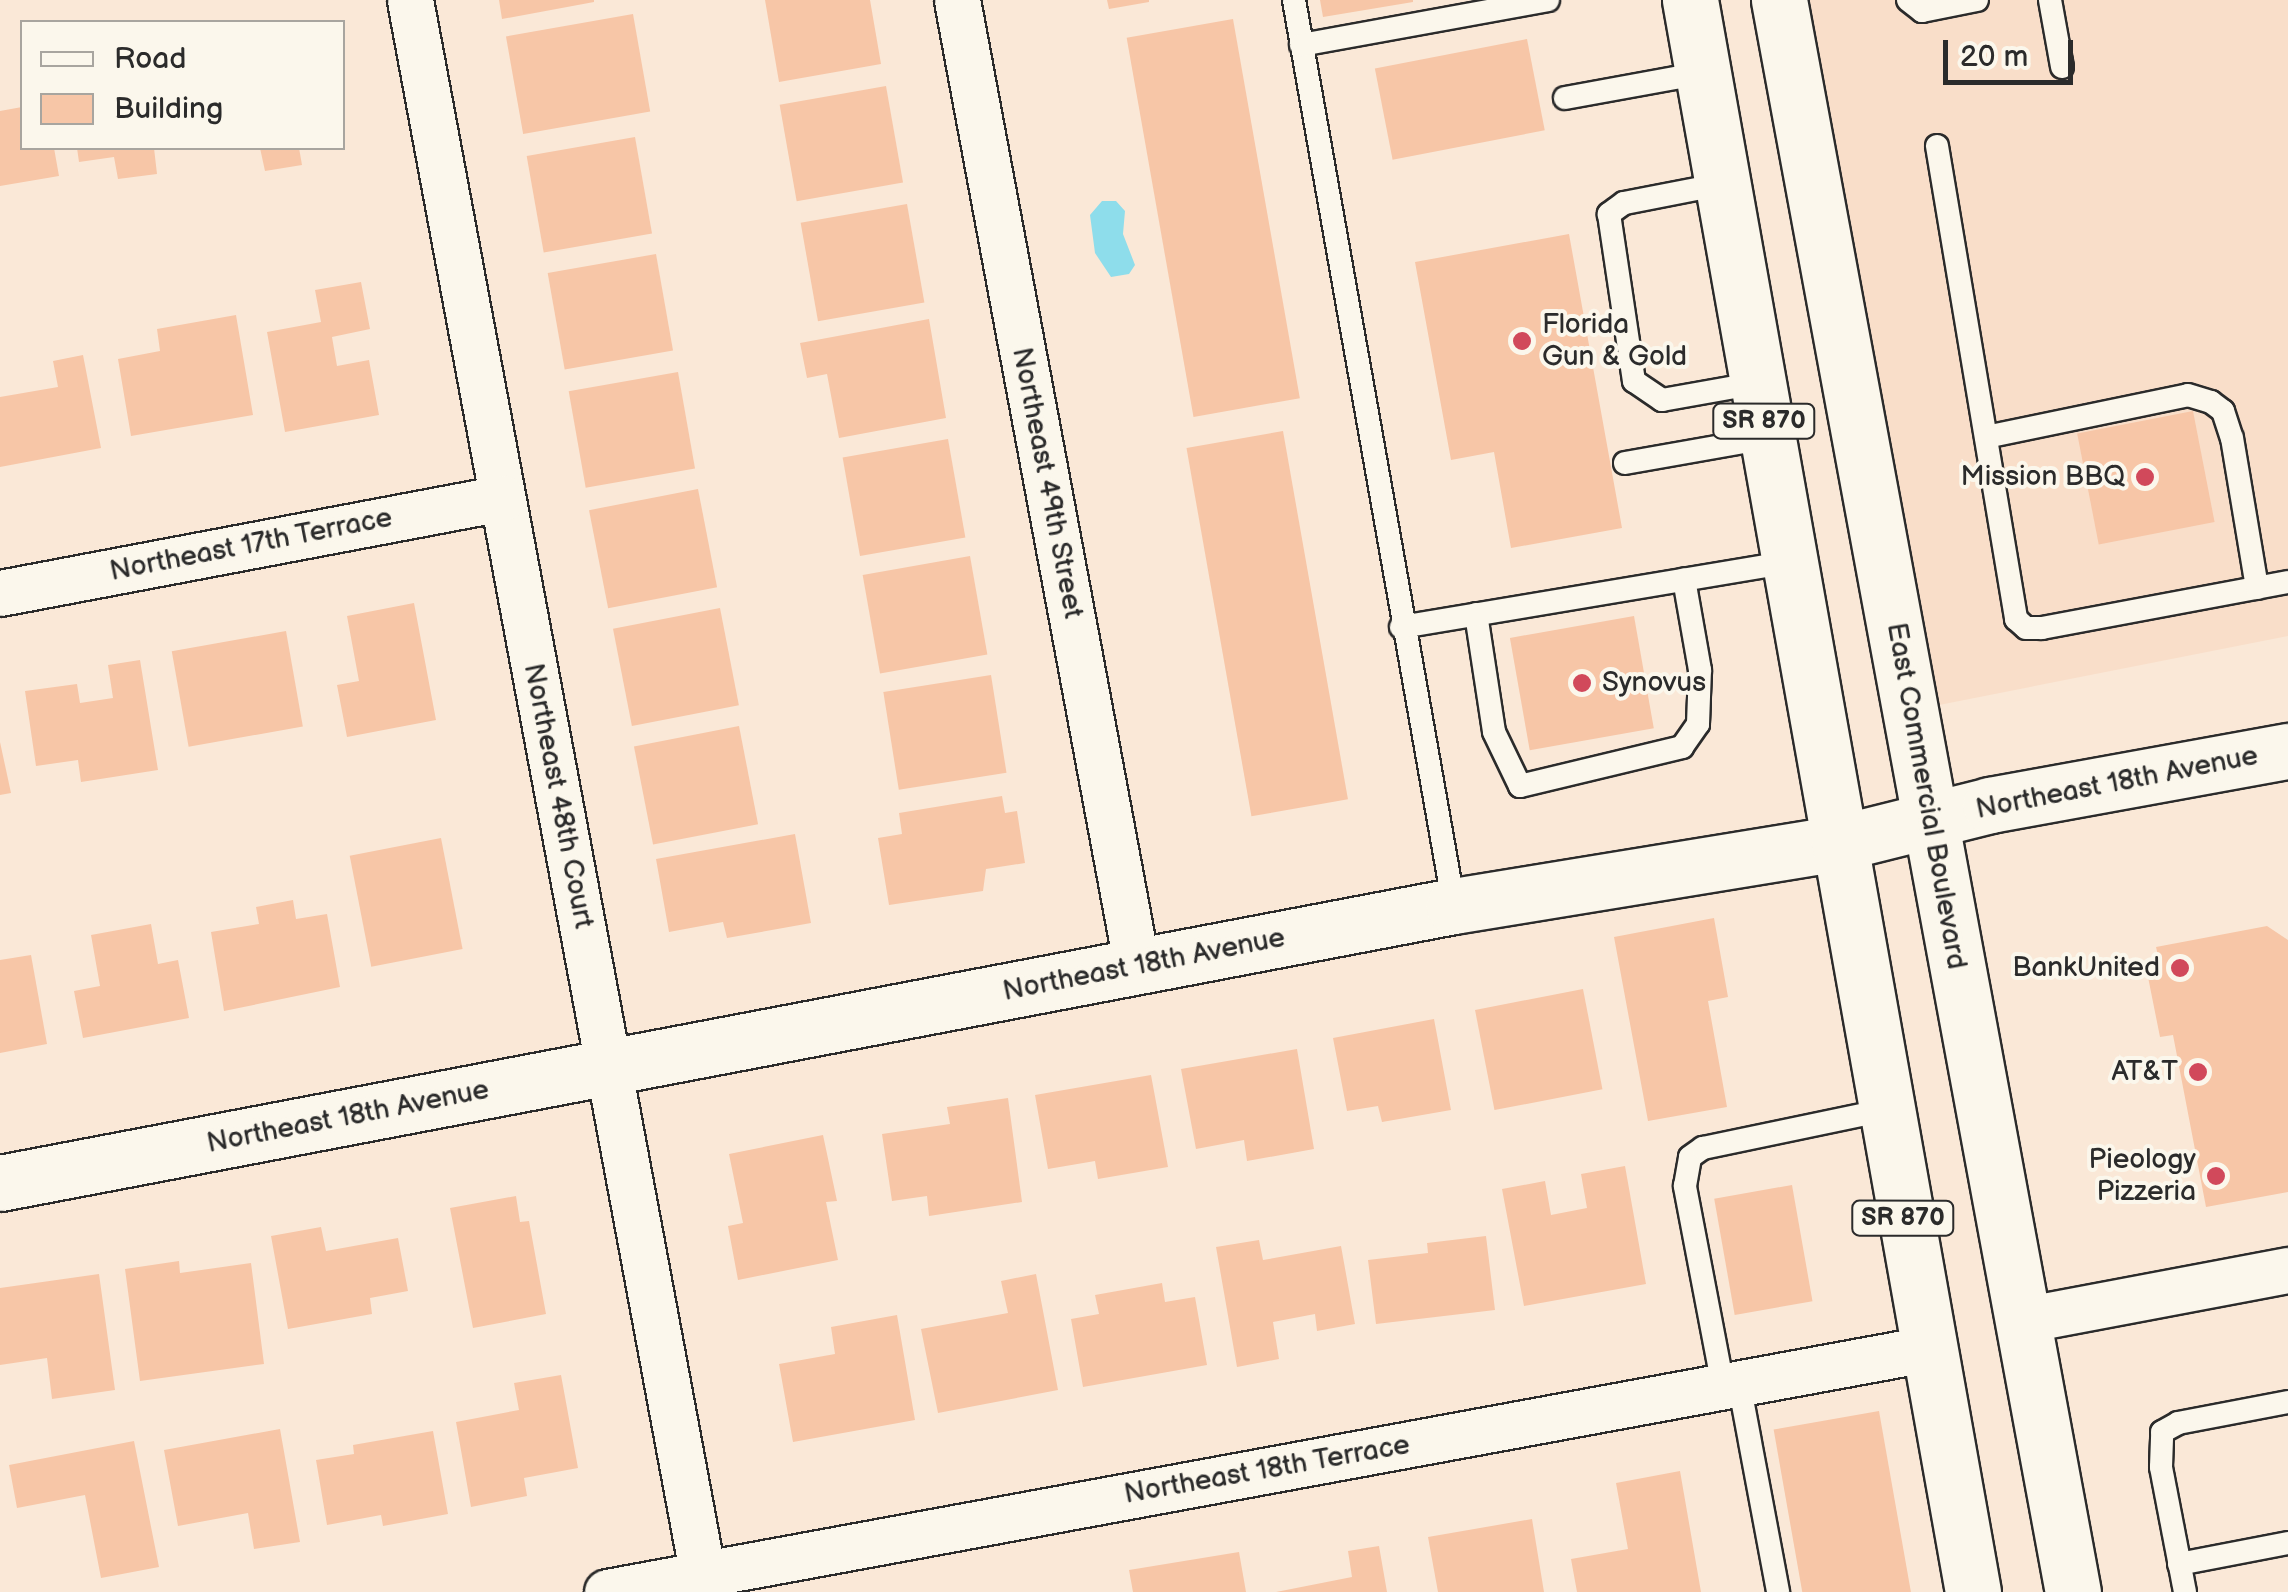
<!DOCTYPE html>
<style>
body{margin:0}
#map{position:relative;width:2288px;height:1592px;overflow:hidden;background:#fae8d7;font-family:"Balsamiq Sans",sans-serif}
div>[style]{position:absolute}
.built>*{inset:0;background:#f9dec9}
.water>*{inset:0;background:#8eddeb}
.building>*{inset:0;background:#f7c6a7;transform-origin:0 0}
.roads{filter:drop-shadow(2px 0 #2b2b2b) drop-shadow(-2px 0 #2b2b2b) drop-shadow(0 2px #2b2b2b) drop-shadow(0 -2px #2b2b2b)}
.service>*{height:22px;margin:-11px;padding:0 11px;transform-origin:11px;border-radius:11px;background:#fbf7ec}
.minor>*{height:45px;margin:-22.5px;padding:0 22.5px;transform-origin:22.5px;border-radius:22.5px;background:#fbf7ec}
.tertiary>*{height:55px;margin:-27.5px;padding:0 27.5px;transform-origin:27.5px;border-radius:27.5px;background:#fbf7ec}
.primary>*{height:55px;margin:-27.5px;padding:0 27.5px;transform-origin:27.5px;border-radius:27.5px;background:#fbf7ec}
.dots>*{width:28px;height:28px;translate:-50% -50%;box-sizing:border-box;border:5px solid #fbf7ec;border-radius:50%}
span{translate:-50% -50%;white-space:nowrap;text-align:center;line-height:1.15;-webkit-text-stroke:8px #fbf7ec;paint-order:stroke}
.shield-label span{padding:2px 8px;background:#fbf7ec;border:2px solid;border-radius:8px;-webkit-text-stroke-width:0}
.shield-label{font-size:25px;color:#2b2b2b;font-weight:700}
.poi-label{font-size:28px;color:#2b2b2b}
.left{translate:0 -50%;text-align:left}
.right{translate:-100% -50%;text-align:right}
.street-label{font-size:28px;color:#2b2b2b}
.legend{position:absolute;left:20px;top:20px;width:325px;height:130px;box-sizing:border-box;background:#fbf7ec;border:2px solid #a8a59f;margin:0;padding:12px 18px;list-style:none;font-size:30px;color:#2b2b2b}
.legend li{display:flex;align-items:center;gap:20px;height:50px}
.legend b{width:50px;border:2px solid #a8a59f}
.scale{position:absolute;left:1943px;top:40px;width:130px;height:45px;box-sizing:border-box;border:5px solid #2b2b2b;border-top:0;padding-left:12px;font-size:30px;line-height:35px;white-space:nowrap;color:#2b2b2b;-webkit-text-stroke:8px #fbf7ec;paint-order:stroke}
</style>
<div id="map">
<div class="built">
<div style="clip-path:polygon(1806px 0,2288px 0,2288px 636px,1934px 706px)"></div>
</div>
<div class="water">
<div style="clip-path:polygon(1102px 201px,1116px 201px,1125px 211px,1123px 234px,1135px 265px,1129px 274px,1111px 277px,1095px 253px,1090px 215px)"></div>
</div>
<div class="building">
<div style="clip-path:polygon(499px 0,594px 0,594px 2px,502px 19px)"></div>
<div style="clip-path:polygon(765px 0,870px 0,881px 64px,779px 82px)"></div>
<div style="clip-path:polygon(1107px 0,1149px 0,1149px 2px,1109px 9px)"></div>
<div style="clip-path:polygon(1320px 0,1413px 0,1413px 2px,1323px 17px)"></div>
<div style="left:633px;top:14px;width:99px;height:129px;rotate:80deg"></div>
<div style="left:1233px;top:19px;width:385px;height:108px;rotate:80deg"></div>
<div style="left:1527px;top:39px;width:93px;height:155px;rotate:79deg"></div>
<div style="left:886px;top:86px;width:98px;height:108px;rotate:80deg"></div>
<div style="clip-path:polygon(22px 107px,22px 148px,54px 148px,59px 176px,0 186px,0 111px)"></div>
<div style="left:635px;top:137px;width:98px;height:110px;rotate:80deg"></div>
<div style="clip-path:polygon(77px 148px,154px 148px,157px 174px,118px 179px,114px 157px,79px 162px)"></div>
<div style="clip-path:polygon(260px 148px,299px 148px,302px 165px,265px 171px)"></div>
<div style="left:907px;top:204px;width:100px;height:108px;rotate:80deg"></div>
<div style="clip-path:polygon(1569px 234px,1622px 528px,1511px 548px,1494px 452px,1451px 460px,1415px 262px)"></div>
<div style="left:656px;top:254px;width:98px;height:110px;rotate:80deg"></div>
<div style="clip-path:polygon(361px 282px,370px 329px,332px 337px,337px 366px,369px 360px,379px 415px,285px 432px,267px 332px,321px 322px,315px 290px)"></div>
<div style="clip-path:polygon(236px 315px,253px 415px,131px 436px,118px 359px,160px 351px,157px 329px)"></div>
<div style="clip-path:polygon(929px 319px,946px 418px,839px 438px,827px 374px,807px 378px,800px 343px)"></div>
<div style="clip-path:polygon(83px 355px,101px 448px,0 467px,0 397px,58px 387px,53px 361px)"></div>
<div style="left:678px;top:372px;width:98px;height:111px;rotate:80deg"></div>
<div style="left:2193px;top:411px;width:113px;height:118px;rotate:79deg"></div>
<div style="left:1283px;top:431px;width:374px;height:98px;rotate:80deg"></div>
<div style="left:948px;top:439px;width:100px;height:107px;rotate:80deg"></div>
<div style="left:698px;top:489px;width:100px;height:111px;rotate:79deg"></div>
<div style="left:970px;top:556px;width:100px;height:109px;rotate:80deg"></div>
<div style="clip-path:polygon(414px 603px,436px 720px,347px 737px,337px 685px,359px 681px,347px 616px)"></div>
<div style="left:720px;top:608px;width:99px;height:109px;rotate:79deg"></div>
<div style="left:1634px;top:616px;width:114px;height:126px;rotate:80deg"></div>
<div style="left:286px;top:631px;width:97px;height:116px;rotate:80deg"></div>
<div style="clip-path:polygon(140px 660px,158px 770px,81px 782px,78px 760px,36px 766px,25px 691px,77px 684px,80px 703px,113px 698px,108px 665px)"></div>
<div style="left:991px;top:675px;width:99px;height:109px;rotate:81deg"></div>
<div style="left:739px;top:726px;width:100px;height:107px;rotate:79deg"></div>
<div style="clip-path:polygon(0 742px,11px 793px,0 795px)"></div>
<div style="clip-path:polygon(1002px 796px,1005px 813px,1017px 811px,1025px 863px,986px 869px,983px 891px,889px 905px,878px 838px,902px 834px,899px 813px)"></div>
<div style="clip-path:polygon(795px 834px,811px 923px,727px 938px,723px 922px,669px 932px,656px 859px)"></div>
<div style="left:441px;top:838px;width:113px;height:93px;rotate:79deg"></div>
<div style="clip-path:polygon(293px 900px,296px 919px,327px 914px,340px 987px,224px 1011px,211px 932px,259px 924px,256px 907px)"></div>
<div style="clip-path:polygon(1714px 918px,1728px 997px,1708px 1001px,1727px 1107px,1648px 1121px,1614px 937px)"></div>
<div style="clip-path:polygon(151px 924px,158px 964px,178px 960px,189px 1018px,83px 1038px,74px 991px,100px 986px,91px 935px)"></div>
<div style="clip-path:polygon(2267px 926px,2288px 940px,2288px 1192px,2206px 1207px,2173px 1035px,2160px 1037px,2146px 967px,2160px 964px,2156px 947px)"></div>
<div style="clip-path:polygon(31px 955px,47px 1044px,0 1053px,0 960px)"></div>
<div style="left:1583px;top:989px;width:102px;height:110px;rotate:79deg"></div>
<div style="clip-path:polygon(1434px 1019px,1451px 1110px,1382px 1122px,1378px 1106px,1347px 1111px,1333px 1038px)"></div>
<div style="clip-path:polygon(1297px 1049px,1314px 1149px,1247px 1161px,1244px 1140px,1196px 1149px,1181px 1069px)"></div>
<div style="clip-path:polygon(1151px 1075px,1168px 1167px,1098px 1179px,1095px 1161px,1048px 1169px,1035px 1095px)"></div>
<div style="clip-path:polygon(1008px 1098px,1022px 1202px,929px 1216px,927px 1196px,892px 1201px,882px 1134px,950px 1124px,947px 1107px)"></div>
<div style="clip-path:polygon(823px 1135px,837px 1201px,826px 1202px,838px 1260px,738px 1280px,728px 1226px,743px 1223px,729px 1154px)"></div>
<div style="clip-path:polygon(1625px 1166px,1646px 1284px,1524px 1306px,1502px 1189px,1545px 1181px,1551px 1215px,1587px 1208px,1581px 1174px)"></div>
<div style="left:1792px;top:1185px;width:118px;height:79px;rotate:80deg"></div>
<div style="clip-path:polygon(516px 1196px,520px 1222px,529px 1221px,546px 1314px,473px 1328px,450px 1208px)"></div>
<div style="clip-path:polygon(321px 1227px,326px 1251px,398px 1238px,408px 1291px,370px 1298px,372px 1314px,288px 1329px,271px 1236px)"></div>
<div style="clip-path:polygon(1486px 1236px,1495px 1310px,1376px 1324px,1368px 1260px,1428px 1253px,1427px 1243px)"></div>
<div style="clip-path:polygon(1259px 1240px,1263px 1260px,1341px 1246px,1355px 1324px,1317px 1331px,1315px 1314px,1273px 1322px,1279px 1359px,1237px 1367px,1216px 1247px)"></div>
<div style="clip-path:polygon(179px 1261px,180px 1273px,251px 1263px,264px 1364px,140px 1381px,125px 1269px)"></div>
<div style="clip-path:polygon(99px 1274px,115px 1390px,52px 1399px,47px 1358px,0 1365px,0 1288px)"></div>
<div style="clip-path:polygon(1036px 1274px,1058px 1390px,938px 1413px,921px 1329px,1008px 1313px,1001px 1281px)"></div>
<div style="clip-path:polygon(1162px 1283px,1165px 1302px,1195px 1297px,1207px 1365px,1083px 1387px,1071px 1319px,1099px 1314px,1095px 1295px)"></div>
<div style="clip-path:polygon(897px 1315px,915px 1420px,793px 1442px,779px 1364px,835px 1354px,831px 1327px)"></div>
<div style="clip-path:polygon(561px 1375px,578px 1468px,524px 1478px,527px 1496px,471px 1507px,456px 1422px,519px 1410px,514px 1383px)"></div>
<div style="left:1879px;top:1411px;width:184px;height:107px;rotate:80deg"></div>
<div style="clip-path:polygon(280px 1429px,300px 1542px,254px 1549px,248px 1513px,178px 1526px,164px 1450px)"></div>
<div style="clip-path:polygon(433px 1431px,448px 1514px,383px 1526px,381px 1515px,327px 1525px,316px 1460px,354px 1454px,353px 1445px)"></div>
<div style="clip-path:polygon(134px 1441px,159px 1567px,101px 1578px,85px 1495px,17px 1508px,9px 1465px)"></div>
<div style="clip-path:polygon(1680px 1471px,1701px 1592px,1577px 1592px,1571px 1559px,1628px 1549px,1616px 1483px)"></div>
<div style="clip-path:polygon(1532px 1519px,1544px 1592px,1438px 1592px,1428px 1537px)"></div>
<div style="clip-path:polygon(1379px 1546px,1387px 1592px,1276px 1592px,1352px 1577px,1348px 1551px)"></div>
<div style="clip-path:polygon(1239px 1552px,1246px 1592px,1133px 1592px,1129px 1570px)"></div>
</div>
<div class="roads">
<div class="service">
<div style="left:1294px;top:0;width:920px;rotate:79.98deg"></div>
<div style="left:1908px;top:0;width:18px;rotate:38deg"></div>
<div style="left:1922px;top:11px;width:56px;rotate:-11.3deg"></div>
<div style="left:2050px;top:0;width:68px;rotate:79.8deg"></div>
<div style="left:1301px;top:45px;width:251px;rotate:-10.3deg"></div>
<div style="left:1565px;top:98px;width:139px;rotate:-10.3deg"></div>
<div style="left:1937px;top:146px;width:480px;rotate:80.5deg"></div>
<div style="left:2016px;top:619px;width:13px;rotate:42deg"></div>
<div style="left:2026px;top:628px;width:16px"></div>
<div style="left:2042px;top:628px;width:250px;rotate:-10.6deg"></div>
<div style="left:1722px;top:184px;width:100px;rotate:169deg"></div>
<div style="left:1624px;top:203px;width:19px;rotate:144deg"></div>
<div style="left:1609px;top:214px;width:169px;rotate:81.5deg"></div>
<div style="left:1634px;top:381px;width:34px;rotate:34deg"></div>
<div style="left:1662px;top:400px;width:97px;rotate:-10.1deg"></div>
<div style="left:1986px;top:437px;width:206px;rotate:-11.7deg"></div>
<div style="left:2188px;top:395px;width:24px;rotate:17deg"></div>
<div style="left:2211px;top:402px;width:15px;rotate:37deg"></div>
<div style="left:2223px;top:411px;width:28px;rotate:72deg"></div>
<div style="left:2232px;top:438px;width:152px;rotate:80.5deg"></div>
<div style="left:1625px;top:463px;width:144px;rotate:-10deg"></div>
<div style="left:1476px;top:614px;width:119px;rotate:81.3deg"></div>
<div style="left:1494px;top:732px;width:60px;rotate:64.3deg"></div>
<div style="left:1520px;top:786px;width:167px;rotate:-13.5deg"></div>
<div style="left:1682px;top:747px;width:28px;rotate:-55deg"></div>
<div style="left:1698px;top:724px;width:54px;rotate:-87.9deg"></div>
<div style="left:1700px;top:670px;width:92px;rotate:-100deg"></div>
<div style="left:1401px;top:627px;width:393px;rotate:-9.5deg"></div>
<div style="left:1739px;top:1383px;width:213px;rotate:79.4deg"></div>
<div style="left:1723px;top:1386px;width:204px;rotate:-100.8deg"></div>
<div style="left:1685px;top:1186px;width:29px;rotate:-80deg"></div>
<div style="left:1690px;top:1157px;width:16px;rotate:-35deg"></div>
<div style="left:1703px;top:1148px;width:186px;rotate:-11.8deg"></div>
<div style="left:2179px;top:1564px;width:111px;rotate:-10.9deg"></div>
<div style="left:2185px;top:1592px;width:127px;rotate:-100.9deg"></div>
<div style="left:2161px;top:1467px;width:35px;rotate:-88deg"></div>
<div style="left:2162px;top:1432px;width:18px;rotate:-29deg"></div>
<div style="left:2178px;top:1423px;width:112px;rotate:-10.8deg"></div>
</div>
<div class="minor">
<div style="left:410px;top:0;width:1619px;rotate:79.47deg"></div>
<div style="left:957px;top:0;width:984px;rotate:79.46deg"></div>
<div style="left:0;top:593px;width:511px;rotate:-10.72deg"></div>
<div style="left:2023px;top:1320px;width:270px;rotate:-10.7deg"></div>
<div style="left:607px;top:1592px;width:1341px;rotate:-10.44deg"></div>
</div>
<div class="tertiary">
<div style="left:0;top:1183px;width:1480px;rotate:-10.79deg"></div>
<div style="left:1454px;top:906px;width:390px;rotate:-9.3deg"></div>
<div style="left:1839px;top:843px;width:156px;rotate:-14.1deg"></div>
<div style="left:1990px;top:805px;width:303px;rotate:-10.3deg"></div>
</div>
<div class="primary">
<div style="left:1690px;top:0;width:1617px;rotate:79.92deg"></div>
<div style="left:1779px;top:0;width:1619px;rotate:79.54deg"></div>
</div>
</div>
<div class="dots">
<div style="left:1522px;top:341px;background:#d1495b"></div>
<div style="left:2145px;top:477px;background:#d1495b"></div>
<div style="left:1582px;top:683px;background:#d1495b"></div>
<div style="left:2180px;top:968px;background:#d1495b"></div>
<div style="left:2198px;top:1072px;background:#d1495b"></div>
<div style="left:2216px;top:1176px;background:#d1495b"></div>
</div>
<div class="shield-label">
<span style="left:1764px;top:421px">SR 870</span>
<span style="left:1903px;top:1218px">SR 870</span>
</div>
<div class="poi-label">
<span class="left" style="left:1542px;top:341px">Florida<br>Gun &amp; Gold</span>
<span class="right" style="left:2125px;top:477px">Mission BBQ</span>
<span class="left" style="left:1602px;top:683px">Synovus</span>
<span class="right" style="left:2160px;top:968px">BankUnited</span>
<span class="right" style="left:2178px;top:1072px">AT&amp;T</span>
<span class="right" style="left:2196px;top:1176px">Pieology<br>Pizzeria</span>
</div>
<div class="street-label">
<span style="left:1047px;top:483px;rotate:79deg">Northeast 49th Street</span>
<span style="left:251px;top:545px;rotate:-11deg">Northeast 17th Terrace</span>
<span style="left:2117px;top:783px;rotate:-11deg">Northeast 18th Avenue</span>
<span style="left:558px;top:796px;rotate:79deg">Northeast 48th Court</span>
<span style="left:1926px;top:796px;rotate:80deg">East Commercial Boulevard</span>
<span style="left:1144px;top:965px;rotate:-11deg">Northeast 18th Avenue</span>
<span style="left:348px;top:1117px;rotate:-11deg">Northeast 18th Avenue</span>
<span style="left:1267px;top:1470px;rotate:-10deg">Northeast 18th Terrace</span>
</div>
<ul class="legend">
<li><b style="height:12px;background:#fbf7ec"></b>Road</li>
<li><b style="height:28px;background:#f7c6a7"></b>Building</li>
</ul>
<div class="scale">20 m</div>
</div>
